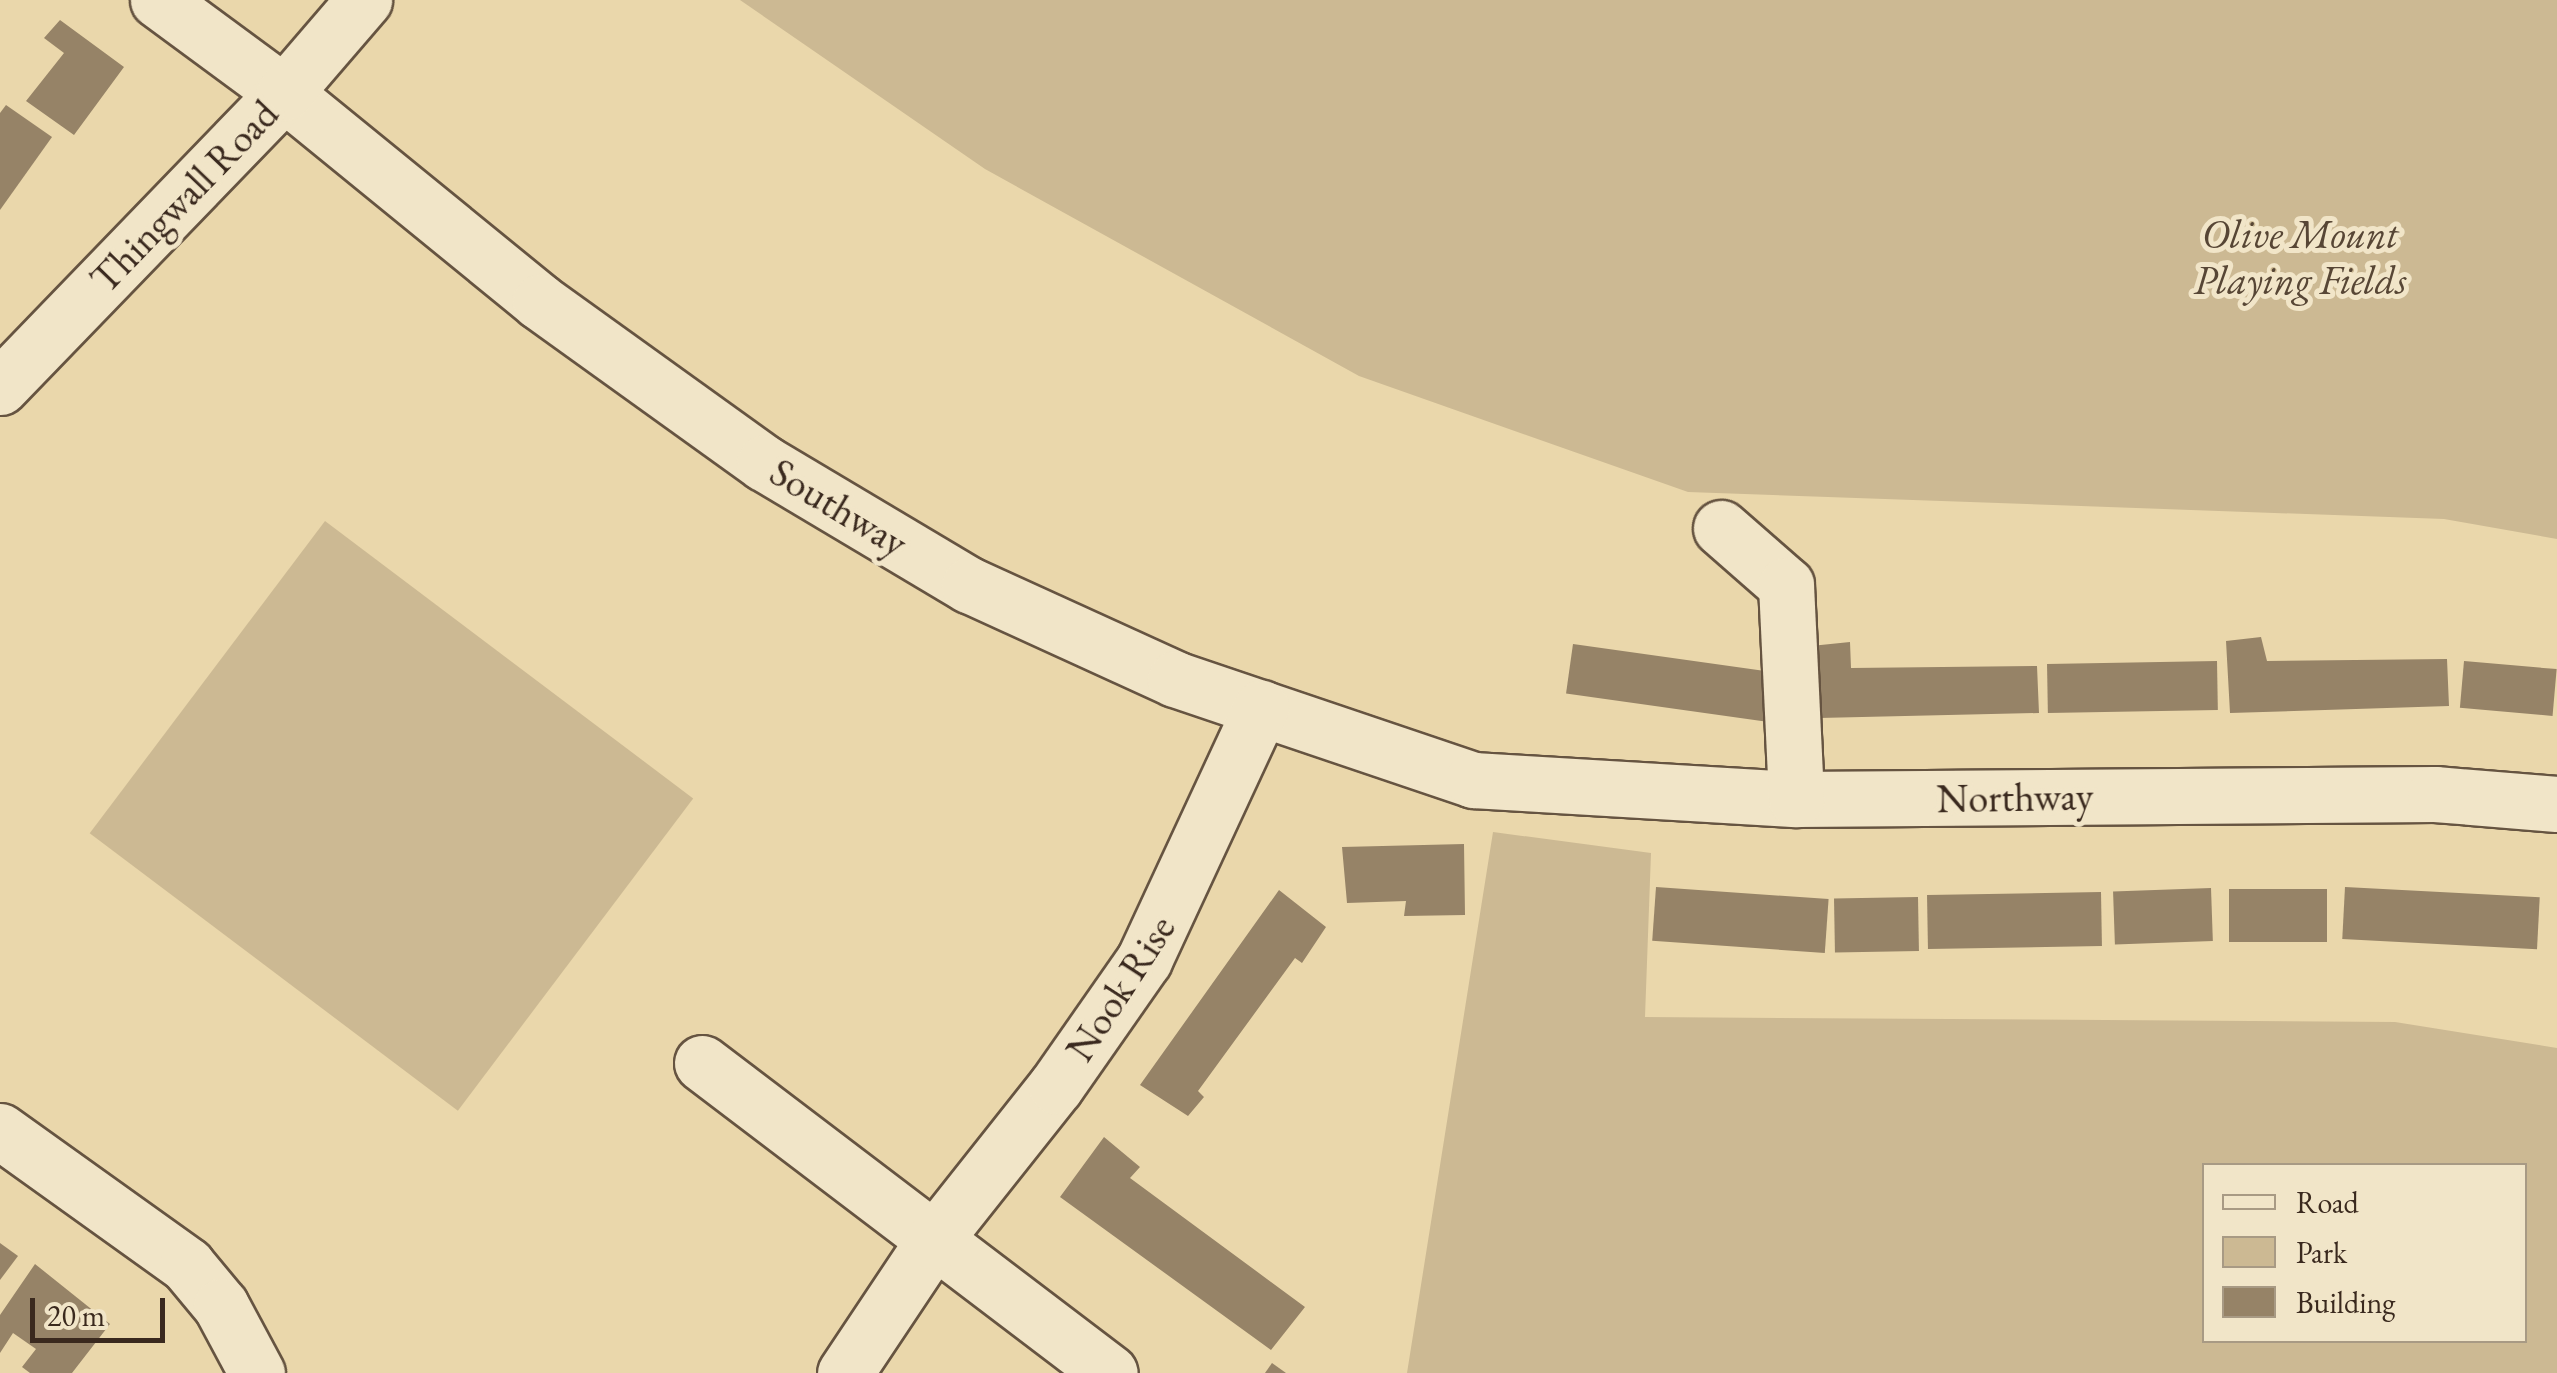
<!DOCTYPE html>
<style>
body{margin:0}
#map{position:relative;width:2557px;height:1373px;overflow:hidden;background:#ead7ab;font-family:"EB Garamond",serif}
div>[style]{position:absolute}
.green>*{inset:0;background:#ccb993;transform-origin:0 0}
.building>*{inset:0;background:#968367;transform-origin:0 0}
.roads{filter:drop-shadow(2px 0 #665441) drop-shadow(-2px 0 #665441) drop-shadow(0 2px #665441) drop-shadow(0 -2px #665441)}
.minor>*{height:55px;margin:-27.5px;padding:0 27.5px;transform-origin:27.5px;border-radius:27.5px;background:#f1e5c8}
span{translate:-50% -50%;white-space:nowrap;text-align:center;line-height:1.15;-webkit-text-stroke:10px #f1e5c8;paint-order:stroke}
.street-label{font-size:40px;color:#3a291e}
.park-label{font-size:40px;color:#574635;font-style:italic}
.legend{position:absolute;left:2202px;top:1163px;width:325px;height:180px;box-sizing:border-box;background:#f1e5c8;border:2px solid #a89a84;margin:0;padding:12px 18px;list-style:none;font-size:30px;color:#3a291e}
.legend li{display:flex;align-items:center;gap:20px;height:50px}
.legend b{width:50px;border:2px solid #a89a84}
.scale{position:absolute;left:30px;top:1298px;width:135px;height:45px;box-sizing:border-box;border:5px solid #3a291e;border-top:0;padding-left:12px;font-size:30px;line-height:35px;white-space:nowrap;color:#3a291e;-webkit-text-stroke:8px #f1e5c8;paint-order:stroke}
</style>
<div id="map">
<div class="green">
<div style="clip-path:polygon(740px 0,2557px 0,2557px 539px,2444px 519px,1688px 492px,1359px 376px,985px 169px)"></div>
<div style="left:325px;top:521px;width:461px;height:391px;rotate:37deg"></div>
<div style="clip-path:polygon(evenodd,1493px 832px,1651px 853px,1645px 1017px,2395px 1022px,2557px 1048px,2557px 1373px,1407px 1373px,1493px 832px,2204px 1166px,2524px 1166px,2524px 1340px,2204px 1340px,2204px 1166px)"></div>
</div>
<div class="building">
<div style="clip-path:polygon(60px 20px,124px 67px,74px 135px,26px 101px,64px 53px,44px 38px)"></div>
<div style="clip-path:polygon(6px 105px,52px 137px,0 210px,0 113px)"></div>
<div style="clip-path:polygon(2261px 637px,2267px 661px,2447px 659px,2449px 706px,2230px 713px,2226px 641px)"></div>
<div style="clip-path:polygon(1850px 642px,1851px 668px,2037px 666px,2039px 713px,1819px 718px,1811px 646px)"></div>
<div style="left:1573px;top:644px;width:201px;height:50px;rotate:8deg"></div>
<div style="left:2217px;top:661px;width:49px;height:170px;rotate:89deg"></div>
<div style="left:2464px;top:661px;width:93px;height:47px;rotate:5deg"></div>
<div style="clip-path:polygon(1464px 844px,1465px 915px,1404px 916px,1406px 901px,1347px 903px,1342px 847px)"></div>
<div style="left:1656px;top:887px;width:173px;height:54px;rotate:4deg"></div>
<div style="left:2345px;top:887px;width:195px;height:52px;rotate:3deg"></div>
<div style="left:2211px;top:888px;width:53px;height:98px;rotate:88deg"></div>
<div style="left:2229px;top:889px;width:98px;height:53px"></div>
<div style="clip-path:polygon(1279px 890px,1326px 927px,1302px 963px,1295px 958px,1198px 1091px,1204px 1097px,1188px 1116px,1140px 1085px)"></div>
<div style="left:2101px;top:892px;width:54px;height:174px;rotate:89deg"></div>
<div style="left:1918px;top:897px;width:54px;height:84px;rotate:89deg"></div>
<div style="clip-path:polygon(1104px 1137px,1140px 1167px,1130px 1178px,1305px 1307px,1271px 1350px,1060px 1197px)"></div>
<div style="clip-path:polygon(0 1243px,18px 1256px,0 1280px)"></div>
<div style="clip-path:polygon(35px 1264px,110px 1324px,72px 1373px,30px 1373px,22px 1367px,36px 1349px,13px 1333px,0 1353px,0 1315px)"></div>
<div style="clip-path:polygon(1272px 1363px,1286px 1373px,1265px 1373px)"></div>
</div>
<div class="roads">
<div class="minor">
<div style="left:158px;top:0;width:157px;rotate:36.4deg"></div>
<div style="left:284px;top:93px;width:330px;rotate:39.2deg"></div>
<div style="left:540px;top:302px;width:276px;rotate:35.7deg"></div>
<div style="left:764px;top:463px;width:239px;rotate:30.8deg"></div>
<div style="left:969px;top:585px;width:226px;rotate:24.5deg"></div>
<div style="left:1175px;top:679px;width:315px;rotate:18.7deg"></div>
<div style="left:1473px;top:780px;width:324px;rotate:3.4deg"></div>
<div style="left:1796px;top:799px;width:639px;rotate:-0.45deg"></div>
<div style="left:2435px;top:794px;width:122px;rotate:4.7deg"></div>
<div style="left:0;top:387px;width:409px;rotate:-46deg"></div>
<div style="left:284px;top:93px;width:123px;rotate:-49.3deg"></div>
<div style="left:1721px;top:528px;width:86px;rotate:41.2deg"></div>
<div style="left:1786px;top:585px;width:214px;rotate:87.3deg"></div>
<div style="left:702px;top:1063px;width:512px;rotate:37.23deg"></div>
<div style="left:0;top:1131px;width:230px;rotate:35.6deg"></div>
<div style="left:187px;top:1265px;width:53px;rotate:50.3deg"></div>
<div style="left:221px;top:1306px;width:76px;rotate:61.8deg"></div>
<div style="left:845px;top:1373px;width:159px;rotate:-56.3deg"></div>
<div style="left:933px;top:1241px;width:198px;rotate:-51.6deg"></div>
<div style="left:1056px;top:1086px;width:154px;rotate:-55.1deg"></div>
<div style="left:1144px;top:960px;width:278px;rotate:-65.1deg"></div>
</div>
</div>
<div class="street-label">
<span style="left:184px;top:196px;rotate:-46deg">Thingwall Road</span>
<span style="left:839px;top:507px;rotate:31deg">Southway</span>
<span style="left:2015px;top:797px;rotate:-1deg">Northway</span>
<span style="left:1120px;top:988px;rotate:-57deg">Nook Rise</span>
</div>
<div class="park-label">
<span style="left:2300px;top:257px">Olive Mount<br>Playing Fields</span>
</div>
<ul class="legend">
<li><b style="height:12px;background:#f1e5c8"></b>Road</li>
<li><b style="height:28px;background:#ccb993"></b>Park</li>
<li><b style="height:28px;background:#968367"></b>Building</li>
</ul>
<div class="scale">20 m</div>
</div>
